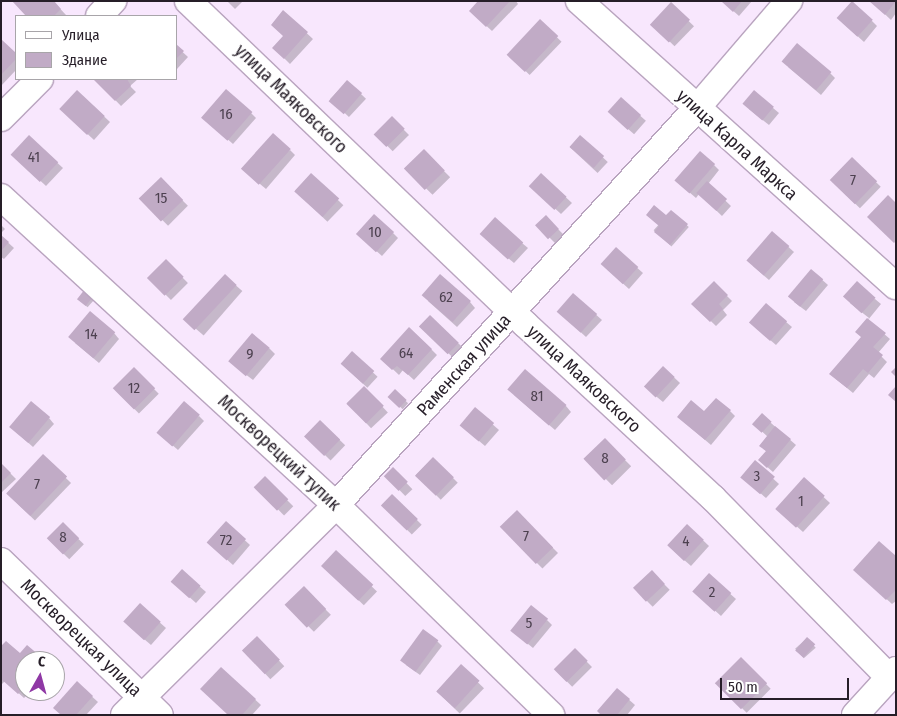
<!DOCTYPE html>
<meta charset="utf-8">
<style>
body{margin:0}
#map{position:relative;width:897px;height:716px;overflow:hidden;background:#f8e7fd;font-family:"Fira Sans Condensed",sans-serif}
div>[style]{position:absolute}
.shadow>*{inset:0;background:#0003;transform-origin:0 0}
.building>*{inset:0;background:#c1abc6;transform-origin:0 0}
.roads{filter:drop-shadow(1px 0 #b9a4bf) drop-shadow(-1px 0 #b9a4bf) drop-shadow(0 1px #b9a4bf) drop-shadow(0 -1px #b9a4bf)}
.minor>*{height:26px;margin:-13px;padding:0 13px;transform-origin:13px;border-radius:13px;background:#fff}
span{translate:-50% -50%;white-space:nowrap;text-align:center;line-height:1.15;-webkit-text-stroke:5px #fff;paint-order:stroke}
.number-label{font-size:15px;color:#4d4150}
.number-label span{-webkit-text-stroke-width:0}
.street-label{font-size:18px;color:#261e28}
.frame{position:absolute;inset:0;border:2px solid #261e28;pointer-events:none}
.legend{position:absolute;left:15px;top:15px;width:162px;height:65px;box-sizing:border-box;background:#fff;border:1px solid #a8a5a9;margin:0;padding:6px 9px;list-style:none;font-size:15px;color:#261e28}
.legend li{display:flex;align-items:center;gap:10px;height:25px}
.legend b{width:25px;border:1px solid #a8a5a9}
.north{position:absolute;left:15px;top:651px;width:50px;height:50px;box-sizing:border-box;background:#fff;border:1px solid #a8a5a9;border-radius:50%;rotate:7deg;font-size:14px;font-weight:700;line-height:20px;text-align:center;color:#261e28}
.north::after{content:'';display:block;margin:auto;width:18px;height:22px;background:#8f38a5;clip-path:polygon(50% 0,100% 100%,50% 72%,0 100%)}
.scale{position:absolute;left:720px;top:678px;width:129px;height:22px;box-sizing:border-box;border:2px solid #261e28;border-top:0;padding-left:6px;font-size:15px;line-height:18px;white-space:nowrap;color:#261e28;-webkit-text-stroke:4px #fff;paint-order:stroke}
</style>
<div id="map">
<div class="shadow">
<div style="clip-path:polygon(13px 1px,53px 1px,66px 15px,27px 16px)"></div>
<div style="clip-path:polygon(227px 1px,243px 1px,235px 9px)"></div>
<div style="clip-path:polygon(479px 1px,516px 1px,518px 4px,492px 31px,470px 11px)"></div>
<div style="clip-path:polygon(722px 1px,752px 1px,739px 16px)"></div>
<div style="clip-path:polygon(871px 1px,896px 1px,896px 13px,891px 20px)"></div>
<div style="left:671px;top:4px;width:32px;height:28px;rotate:44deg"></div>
<div style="clip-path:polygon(284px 12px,313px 39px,290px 64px,279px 53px,284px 36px)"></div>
<div style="left:540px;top:21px;width:30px;height:46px;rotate:44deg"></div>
<div style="clip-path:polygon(872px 21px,877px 26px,864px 42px,843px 23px)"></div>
<div style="clip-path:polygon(1px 41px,16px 54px,16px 70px,1px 86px)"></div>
<div style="clip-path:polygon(176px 46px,188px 57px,177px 69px,176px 68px)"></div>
<div style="clip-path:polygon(788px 67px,830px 73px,835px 78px,821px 95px)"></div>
<div style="clip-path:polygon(95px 79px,138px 79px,130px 86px,136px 92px,121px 106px)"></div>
<div style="left:347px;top:81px;width:26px;height:25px;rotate:43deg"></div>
<div style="clip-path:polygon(77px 91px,110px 122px,94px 140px,66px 114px)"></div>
<div style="clip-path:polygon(754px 92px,779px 113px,769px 125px,749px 109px)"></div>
<div style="left:621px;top:99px;width:33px;height:18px;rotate:41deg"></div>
<div style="clip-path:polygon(251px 113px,256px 118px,233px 144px,208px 122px)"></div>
<div style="left:392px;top:118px;width:24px;height:23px;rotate:45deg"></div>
<div style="left:580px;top:136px;width:38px;height:15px;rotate:43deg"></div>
<div style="clip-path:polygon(29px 137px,63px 168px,46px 186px,18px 160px)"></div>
<div style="clip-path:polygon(290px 150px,295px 155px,266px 189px,249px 175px)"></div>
<div style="left:424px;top:151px;width:37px;height:25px;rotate:45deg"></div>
<div style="left:852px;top:159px;width:40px;height:30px;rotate:44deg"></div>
<div style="clip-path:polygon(714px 165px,719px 170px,708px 184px,731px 206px,722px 216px,699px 194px,696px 198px,682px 186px)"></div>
<div style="left:311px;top:174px;width:45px;height:23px;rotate:44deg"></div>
<div style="clip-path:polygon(542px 175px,572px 203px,561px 214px,536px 191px)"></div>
<div style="left:161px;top:179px;width:38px;height:28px;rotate:45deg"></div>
<div style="clip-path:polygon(896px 204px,896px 244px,869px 217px)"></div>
<div style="left:671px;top:211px;width:24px;height:26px;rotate:42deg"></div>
<div style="left:546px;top:217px;width:25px;height:12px;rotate:45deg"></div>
<div style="clip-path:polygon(1px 225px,5px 229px,1px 233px)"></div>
<div style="clip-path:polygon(772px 232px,794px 252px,769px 280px,753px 266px)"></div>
<div style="clip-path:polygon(393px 233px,398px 238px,382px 256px,363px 239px)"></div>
<div style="clip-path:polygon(1px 236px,14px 248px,4px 259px,1px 257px)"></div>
<div style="clip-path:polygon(487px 240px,522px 243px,528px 248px,514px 263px)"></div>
<div style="clip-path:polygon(616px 249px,643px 273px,629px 289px,608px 270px)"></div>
<div style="left:166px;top:261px;width:31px;height:24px;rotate:45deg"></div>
<div style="clip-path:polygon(811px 270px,828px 285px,806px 311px,794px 302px)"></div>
<div style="left:225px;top:276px;width:23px;height:59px;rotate:41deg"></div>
<div style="clip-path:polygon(714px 283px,732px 301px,723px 310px,727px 315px,716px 326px,693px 304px)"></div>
<div style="left:86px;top:291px;width:12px;height:11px;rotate:42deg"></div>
<div style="clip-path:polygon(574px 295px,602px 320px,586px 337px,564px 317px)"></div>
<div style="clip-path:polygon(875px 299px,881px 304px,868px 320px,890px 339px,878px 353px,887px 362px,874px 378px,869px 374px,853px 393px,836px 379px,863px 338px,857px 332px,869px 318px,850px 303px)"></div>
<div style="clip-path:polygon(428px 301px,470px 302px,475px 308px,457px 327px)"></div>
<div style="clip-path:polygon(766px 305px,792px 327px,776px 345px,756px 328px)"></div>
<div style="left:430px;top:317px;width:47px;height:14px;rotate:43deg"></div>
<div style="clip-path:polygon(114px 333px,119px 339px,99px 363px,75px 343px)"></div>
<div style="clip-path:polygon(269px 348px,275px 354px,253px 380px,236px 367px)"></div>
<div style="clip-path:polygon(431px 349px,437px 355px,414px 380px,403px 370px,399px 375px,382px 359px)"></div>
<div style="left:352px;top:353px;width:35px;height:15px;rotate:43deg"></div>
<div style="clip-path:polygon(664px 368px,680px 383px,663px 402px,652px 393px)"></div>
<div style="left:134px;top:369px;width:35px;height:28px;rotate:45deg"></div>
<div style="left:364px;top:387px;width:35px;height:23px;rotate:47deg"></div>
<div style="left:395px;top:391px;width:18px;height:8px;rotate:43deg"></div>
<div style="clip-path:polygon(514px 395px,566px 406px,571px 412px,555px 430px)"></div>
<div style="clip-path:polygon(475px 409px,499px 430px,485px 446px,466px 430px)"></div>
<div style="clip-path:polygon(730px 411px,735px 416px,711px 445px,684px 422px,705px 413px)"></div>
<div style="clip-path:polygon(199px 416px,204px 421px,178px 450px,163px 437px)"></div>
<div style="clip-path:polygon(49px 418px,54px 424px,33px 447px,16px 432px)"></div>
<div style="left:320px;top:421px;width:35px;height:21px;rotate:44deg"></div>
<div style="clip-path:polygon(771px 423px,796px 445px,773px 472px,765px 465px,767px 452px,761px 446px,768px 437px,754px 424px)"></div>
<div style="left:605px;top:440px;width:37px;height:27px;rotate:45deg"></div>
<div style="left:43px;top:456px;width:39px;height:52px;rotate:44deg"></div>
<div style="left:433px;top:458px;width:35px;height:24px;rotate:45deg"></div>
<div style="clip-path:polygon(755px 462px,779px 484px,766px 498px,747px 482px)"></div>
<div style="clip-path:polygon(1px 464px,16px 479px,1px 493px)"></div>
<div style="left:393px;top:469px;width:28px;height:10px;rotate:46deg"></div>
<div style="left:265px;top:478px;width:40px;height:13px;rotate:45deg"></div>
<div style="clip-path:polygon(804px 479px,830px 503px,803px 532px,783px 514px)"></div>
<div style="left:392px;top:495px;width:42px;height:14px;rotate:45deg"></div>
<div style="left:517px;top:512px;width:58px;height:22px;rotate:45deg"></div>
<div style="clip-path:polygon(226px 523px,250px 545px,233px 565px,214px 548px)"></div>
<div style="left:63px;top:524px;width:29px;height:21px;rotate:44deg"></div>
<div style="clip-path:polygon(687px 525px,709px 546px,691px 566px,674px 551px)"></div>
<div style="left:336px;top:552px;width:57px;height:19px;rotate:44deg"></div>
<div style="clip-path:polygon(896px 558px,896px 601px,892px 604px,860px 575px)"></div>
<div style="clip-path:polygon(182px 571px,206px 592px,196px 603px,178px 587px)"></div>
<div style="left:652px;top:572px;width:25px;height:24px;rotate:45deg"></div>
<div style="clip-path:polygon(709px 575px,736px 599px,721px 616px,700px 597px)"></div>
<div style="left:304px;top:588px;width:38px;height:24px;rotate:45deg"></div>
<div style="clip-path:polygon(140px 605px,166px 628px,151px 645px,130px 627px)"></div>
<div style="clip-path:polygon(547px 620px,552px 625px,533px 648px,517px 635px)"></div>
<div style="left:257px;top:637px;width:40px;height:19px;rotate:47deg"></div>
<div style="left:807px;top:638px;width:13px;height:16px;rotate:48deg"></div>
<div style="clip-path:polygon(437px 641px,442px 646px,420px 675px,406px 665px)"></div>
<div style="clip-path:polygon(1px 648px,44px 661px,25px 661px,25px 691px,31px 691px,24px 698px,5px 681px,1px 685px)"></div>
<div style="left:575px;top:650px;width:24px;height:28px;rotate:45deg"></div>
<div style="left:741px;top:659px;width:42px;height:34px;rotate:45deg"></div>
<div style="left:461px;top:666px;width:32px;height:35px;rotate:44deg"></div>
<div style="clip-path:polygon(221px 668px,261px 705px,252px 715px,230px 715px)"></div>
<div style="clip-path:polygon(77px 683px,98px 702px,86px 715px,62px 715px)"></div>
<div style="clip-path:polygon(618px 690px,635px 705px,627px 715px,602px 715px)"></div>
</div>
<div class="building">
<div style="clip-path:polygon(12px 1px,54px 1px,61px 9px,54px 16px,26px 16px)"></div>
<div style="clip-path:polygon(478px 1px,510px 1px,486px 27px,469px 11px)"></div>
<div style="clip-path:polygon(721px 1px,742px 1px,733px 12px)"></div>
<div style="left:852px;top:1px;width:28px;height:23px;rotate:42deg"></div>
<div style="clip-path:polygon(869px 1px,896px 1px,885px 15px)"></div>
<div style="left:671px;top:2px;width:26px;height:31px;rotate:43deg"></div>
<div style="clip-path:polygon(283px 10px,308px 32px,284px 59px,272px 48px,283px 36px,271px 25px)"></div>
<div style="left:540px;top:19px;width:25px;height:49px;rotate:43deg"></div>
<div style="clip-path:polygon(1px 39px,16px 53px,16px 59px,1px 75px)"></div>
<div style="left:797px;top:43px;width:45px;height:24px;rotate:40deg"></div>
<div style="clip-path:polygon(176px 44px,184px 51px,176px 59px)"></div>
<div style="clip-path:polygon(93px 79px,127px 79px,131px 86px,115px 101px)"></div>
<div style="left:347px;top:80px;width:20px;height:28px;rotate:41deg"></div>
<div style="left:226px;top:89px;width:35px;height:38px;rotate:41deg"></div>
<div style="left:77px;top:90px;width:38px;height:26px;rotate:43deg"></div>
<div style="left:754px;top:90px;width:26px;height:18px;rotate:40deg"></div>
<div style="left:621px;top:97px;width:27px;height:20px;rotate:42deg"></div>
<div style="left:392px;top:116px;width:18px;height:26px;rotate:45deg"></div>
<div style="left:273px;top:133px;width:24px;height:48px;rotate:42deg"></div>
<div style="left:29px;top:135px;width:40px;height:27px;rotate:43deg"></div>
<div style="left:580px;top:135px;width:32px;height:16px;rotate:41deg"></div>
<div style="left:424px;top:149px;width:30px;height:28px;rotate:46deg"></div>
<div style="left:700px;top:151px;width:20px;height:39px;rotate:41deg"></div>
<div style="left:852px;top:157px;width:35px;height:32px;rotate:44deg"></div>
<div style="left:311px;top:173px;width:38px;height:25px;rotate:42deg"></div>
<div style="left:541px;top:173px;width:35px;height:18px;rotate:43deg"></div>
<div style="left:161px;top:177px;width:32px;height:31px;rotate:46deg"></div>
<div style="left:707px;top:181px;width:27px;height:16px;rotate:42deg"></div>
<div style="clip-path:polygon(888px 195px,896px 203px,894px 243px,867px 217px)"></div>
<div style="clip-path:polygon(654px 205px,666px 215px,671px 210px,688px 224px,670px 245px,654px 232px,659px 226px,646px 215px)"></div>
<div style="left:374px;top:214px;width:27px;height:27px;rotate:42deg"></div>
<div style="left:546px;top:215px;width:19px;height:15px;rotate:47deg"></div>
<div style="left:495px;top:217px;width:38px;height:23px;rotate:42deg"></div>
<div style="left:772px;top:231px;width:23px;height:39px;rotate:41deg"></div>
<div style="clip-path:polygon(1px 235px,9px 242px,1px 251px)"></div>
<div style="left:616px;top:247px;width:30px;height:23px;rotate:42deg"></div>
<div style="left:166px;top:259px;width:25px;height:27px;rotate:45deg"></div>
<div style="left:811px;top:269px;width:16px;height:36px;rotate:40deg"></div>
<div style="left:225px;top:274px;width:16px;height:62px;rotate:43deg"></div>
<div style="left:440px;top:274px;width:41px;height:28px;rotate:41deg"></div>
<div style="clip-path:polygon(714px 281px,728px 295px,719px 304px,723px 309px,710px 322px,691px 304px)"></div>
<div style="left:857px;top:281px;width:25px;height:21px;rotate:42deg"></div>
<div style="left:85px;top:289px;width:11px;height:13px;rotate:38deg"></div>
<div style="left:573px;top:293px;width:32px;height:25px;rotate:41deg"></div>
<div style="left:766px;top:303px;width:28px;height:26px;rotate:41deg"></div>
<div style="left:90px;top:311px;width:33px;height:34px;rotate:40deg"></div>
<div style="left:430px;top:315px;width:40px;height:16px;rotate:44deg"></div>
<div style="clip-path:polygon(867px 318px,886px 333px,873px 347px,883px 355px,868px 373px,863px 369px,847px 388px,829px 374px,861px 337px,855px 332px)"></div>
<div style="clip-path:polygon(409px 327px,432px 349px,408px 375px,397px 366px,392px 370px,380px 359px)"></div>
<div style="left:252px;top:333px;width:23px;height:37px;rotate:40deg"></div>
<div style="left:352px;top:351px;width:30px;height:17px;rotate:42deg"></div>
<div style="left:663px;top:366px;width:16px;height:28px;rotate:43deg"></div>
<div style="left:134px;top:367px;width:30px;height:30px;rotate:45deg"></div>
<div style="clip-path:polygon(896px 367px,896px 377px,891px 372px)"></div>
<div style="left:525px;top:369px;width:55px;height:27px;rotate:41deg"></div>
<div style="left:364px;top:386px;width:28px;height:25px;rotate:45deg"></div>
<div style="clip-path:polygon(896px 386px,896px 402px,888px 395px)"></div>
<div style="left:395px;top:389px;width:16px;height:11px;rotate:43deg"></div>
<div style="clip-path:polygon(716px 398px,731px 410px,705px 440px,677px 417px,691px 400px,704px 411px)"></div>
<div style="left:31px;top:401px;width:25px;height:34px;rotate:40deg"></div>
<div style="left:184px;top:401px;width:21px;height:42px;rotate:41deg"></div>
<div style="left:475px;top:407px;width:25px;height:24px;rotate:40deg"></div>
<div style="left:762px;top:413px;width:13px;height:15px;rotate:42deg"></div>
<div style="left:320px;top:420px;width:28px;height:23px;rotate:44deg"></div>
<div style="clip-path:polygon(775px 426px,791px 439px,767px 468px,758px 460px,766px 451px,759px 446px)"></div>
<div style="left:605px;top:438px;width:30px;height:30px;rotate:46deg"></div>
<div style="left:43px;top:454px;width:33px;height:54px;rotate:43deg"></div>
<div style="left:433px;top:457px;width:29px;height:26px;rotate:44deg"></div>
<div style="left:755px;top:460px;width:26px;height:23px;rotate:40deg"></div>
<div style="clip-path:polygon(1px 463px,11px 473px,1px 483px)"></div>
<div style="left:393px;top:467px;width:21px;height:13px;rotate:45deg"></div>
<div style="left:265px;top:476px;width:33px;height:16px;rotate:45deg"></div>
<div style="left:804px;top:477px;width:28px;height:43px;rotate:42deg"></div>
<div style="left:392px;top:494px;width:36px;height:16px;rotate:44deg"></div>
<div style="left:517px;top:510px;width:52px;height:24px;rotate:46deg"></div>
<div style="left:226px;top:521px;width:27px;height:29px;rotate:42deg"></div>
<div style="left:63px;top:522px;width:23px;height:23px;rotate:45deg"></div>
<div style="left:687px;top:524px;width:23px;height:29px;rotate:43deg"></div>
<div style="clip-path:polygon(879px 541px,896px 556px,896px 590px,886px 600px,853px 570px)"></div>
<div style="left:336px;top:550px;width:51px;height:22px;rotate:43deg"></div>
<div style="left:182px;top:569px;width:25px;height:17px;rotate:42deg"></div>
<div style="left:652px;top:570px;width:19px;height:26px;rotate:47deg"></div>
<div style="left:709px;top:573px;width:30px;height:25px;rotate:42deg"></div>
<div style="left:304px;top:586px;width:32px;height:27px;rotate:46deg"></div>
<div style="left:140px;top:603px;width:28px;height:25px;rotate:42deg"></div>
<div style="left:531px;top:605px;width:22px;height:33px;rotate:39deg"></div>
<div style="left:423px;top:629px;width:19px;height:39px;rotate:36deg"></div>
<div style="left:257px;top:636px;width:33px;height:21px;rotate:46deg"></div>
<div style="left:807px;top:637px;width:11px;height:18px;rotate:41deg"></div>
<div style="clip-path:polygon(6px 641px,20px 653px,27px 645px,46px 661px,25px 661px,25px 687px,18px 694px,1px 679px,1px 646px)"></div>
<div style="left:575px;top:648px;width:18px;height:30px;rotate:45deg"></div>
<div style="left:741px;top:657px;width:37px;height:37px;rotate:45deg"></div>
<div style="left:461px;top:664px;width:25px;height:37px;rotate:42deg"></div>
<div style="clip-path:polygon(221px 667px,256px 699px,242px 715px,228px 715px,200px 689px)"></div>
<div style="clip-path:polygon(77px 681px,93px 696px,76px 715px,61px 715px,53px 708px)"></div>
<div style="clip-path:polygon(617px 688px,630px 699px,617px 715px,601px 715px,597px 711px)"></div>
</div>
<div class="roads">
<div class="minor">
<div style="left:188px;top:1px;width:467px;rotate:43.8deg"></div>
<div style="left:525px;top:324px;width:256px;rotate:42.8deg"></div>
<div style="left:713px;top:498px;width:251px;rotate:45.5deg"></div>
<div style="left:579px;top:1px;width:426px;rotate:42deg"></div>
<div style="left:99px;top:16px;width:21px;rotate:-47deg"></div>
<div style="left:1px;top:118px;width:55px;rotate:-45deg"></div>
<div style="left:1px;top:197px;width:455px;rotate:42.6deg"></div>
<div style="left:336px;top:505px;width:301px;rotate:44.3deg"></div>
<div style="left:1px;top:561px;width:221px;rotate:44.1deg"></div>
<div style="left:124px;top:715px;width:298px;rotate:-44.7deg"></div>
<div style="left:336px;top:505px;width:535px;rotate:-47.73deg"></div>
<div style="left:696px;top:109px;width:143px;rotate:-49.3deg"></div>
<div style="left:855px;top:715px;width:61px;rotate:-47.7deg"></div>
</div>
</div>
<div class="number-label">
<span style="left:226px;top:115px">16</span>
<span style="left:34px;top:158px">41</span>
<span style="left:853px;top:181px">7</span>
<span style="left:161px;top:199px">15</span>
<span style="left:375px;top:233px">10</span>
<span style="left:446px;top:298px">62</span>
<span style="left:91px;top:335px">14</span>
<span style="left:406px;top:354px">64</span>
<span style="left:250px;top:355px">9</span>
<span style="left:134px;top:389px">12</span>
<span style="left:537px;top:397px">81</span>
<span style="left:605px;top:459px">8</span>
<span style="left:757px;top:477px">3</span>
<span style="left:37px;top:485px">7</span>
<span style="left:801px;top:502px">1</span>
<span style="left:526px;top:537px">7</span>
<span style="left:63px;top:538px">8</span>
<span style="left:226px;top:541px">72</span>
<span style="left:686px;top:542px">4</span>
<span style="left:712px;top:593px">2</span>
<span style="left:529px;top:624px">5</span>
</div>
<div class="street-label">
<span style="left:291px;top:99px;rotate:44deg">улица Маяковского</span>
<span style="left:737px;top:145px;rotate:42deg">улица Карла Маркса</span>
<span style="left:464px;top:365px;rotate:-48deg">Раменская улица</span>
<span style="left:584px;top:379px;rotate:43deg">улица Маяковского</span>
<span style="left:279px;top:453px;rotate:43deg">Москворецкий тупик</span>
<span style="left:81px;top:638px;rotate:44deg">Москворецкая улица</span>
</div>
<div class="frame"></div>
<ul class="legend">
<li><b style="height:6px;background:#fff"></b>Улица</li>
<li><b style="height:14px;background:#c1abc6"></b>Здание</li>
</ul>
<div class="north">С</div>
<div class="scale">50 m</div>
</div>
